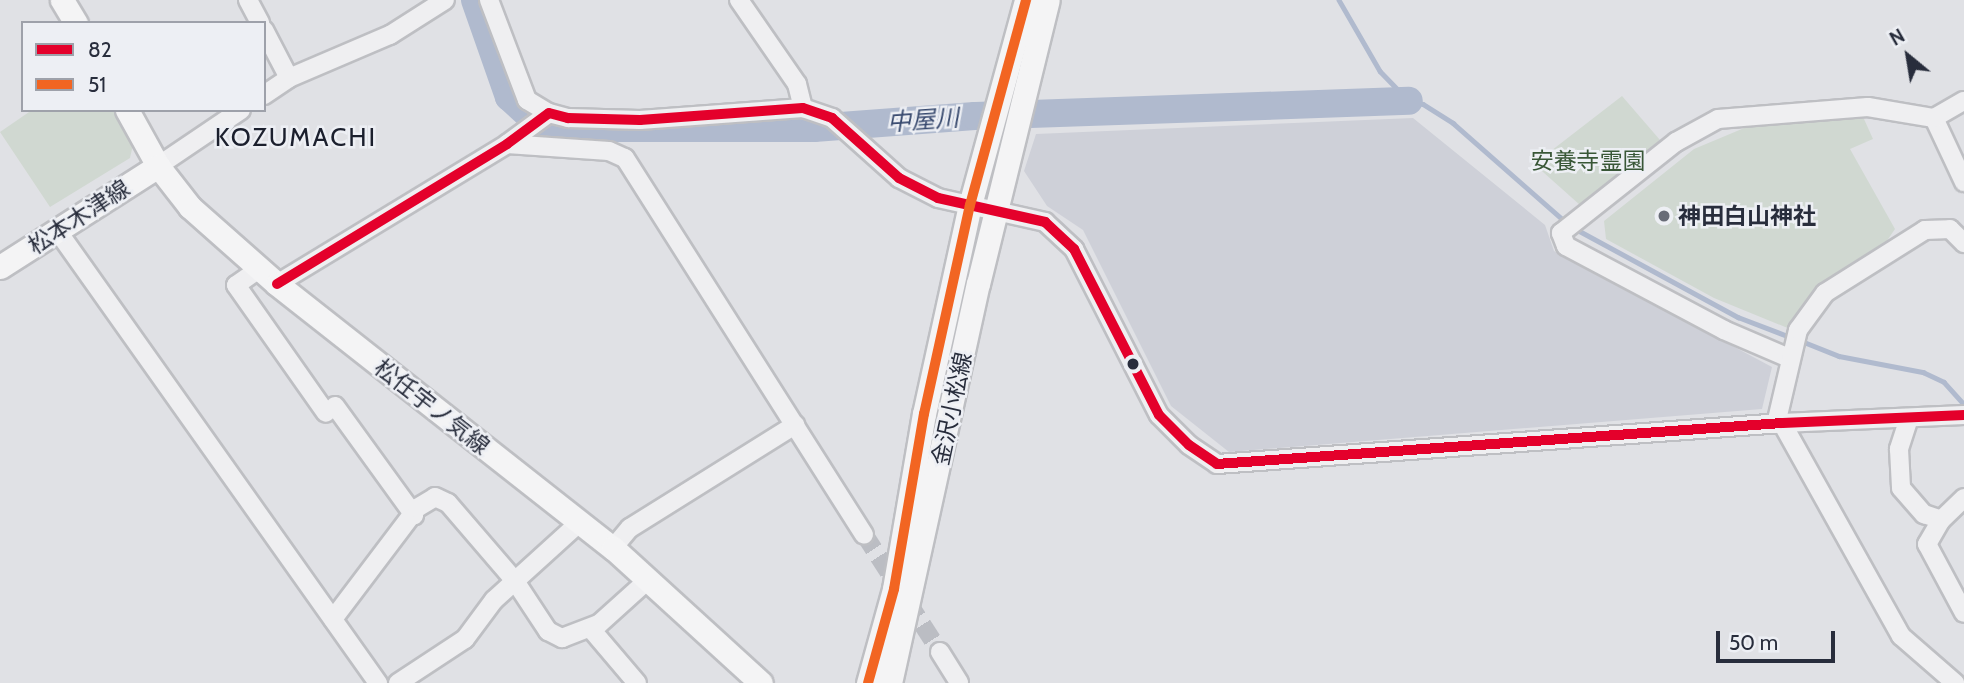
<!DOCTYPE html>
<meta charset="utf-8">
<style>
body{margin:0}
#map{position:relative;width:1964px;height:683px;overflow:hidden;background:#e0e1e5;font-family:Cabin,"Noto Sans JP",sans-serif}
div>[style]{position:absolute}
.built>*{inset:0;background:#ced0d8}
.green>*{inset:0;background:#d0d8d1}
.stream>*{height:4.5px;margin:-2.25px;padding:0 2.25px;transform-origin:2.25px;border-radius:2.25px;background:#b0bace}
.river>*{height:28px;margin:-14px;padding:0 14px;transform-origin:14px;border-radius:14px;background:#b0bace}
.minor-tunnel>*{height:18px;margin-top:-9px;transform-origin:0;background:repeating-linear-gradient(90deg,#bbbdc3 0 18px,transparent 0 27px)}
.roads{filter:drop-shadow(2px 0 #bebfc3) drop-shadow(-2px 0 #bebfc3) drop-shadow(0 2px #bebfc3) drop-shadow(0 -2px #bebfc3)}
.minor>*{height:18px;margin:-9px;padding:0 9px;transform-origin:9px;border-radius:9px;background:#efeff1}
.major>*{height:23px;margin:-11.5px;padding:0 11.5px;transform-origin:11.5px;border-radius:11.5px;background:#f4f4f5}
.bus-1>*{height:10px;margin:-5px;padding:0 5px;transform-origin:5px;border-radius:5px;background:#e4002b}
.bus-2>*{height:10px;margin:-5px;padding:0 5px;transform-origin:5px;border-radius:5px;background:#f26522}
.dots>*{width:19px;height:19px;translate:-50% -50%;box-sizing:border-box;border:4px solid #edeff4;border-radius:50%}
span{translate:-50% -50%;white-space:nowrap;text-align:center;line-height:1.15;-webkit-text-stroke:5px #edeff4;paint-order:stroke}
.park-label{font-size:23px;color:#395737}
.poi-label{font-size:23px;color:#282d3c;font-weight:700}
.left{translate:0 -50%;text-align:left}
.street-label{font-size:23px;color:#282d3c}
.water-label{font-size:24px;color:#36486d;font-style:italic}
.quarter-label{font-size:26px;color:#1b1f2d;letter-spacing:2px}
.legend{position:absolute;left:21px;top:21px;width:245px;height:91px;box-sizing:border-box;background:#edeff4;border:2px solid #9ea1aa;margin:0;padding:9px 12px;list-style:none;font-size:21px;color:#282d3c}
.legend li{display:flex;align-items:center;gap:14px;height:35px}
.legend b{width:35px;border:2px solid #9ea1aa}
.north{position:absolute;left:1873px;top:21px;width:70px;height:70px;-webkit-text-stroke:5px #edeff4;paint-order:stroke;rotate:330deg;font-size:19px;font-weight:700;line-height:28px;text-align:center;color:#282d3c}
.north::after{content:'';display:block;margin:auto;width:24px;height:32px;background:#282d3c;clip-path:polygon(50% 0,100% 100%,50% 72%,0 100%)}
.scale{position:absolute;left:1716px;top:631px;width:119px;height:32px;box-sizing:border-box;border:4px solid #282d3c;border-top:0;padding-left:9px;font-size:21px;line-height:24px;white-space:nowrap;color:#282d3c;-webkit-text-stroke:5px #edeff4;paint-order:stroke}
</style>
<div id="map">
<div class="built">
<div style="clip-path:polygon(1413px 118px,1545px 225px,1554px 251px,1772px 367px,1762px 409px,1229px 452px,1171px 406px,1083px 230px,1047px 206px,1024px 171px,1036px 134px)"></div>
</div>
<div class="green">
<div style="clip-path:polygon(1622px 96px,1660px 140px,1580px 205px,1534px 164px)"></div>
<div style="clip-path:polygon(32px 110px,116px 110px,134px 140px,130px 158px,50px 207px,0 132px)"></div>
<div style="clip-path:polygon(1824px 119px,1864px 119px,1873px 139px,1850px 149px,1895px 229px,1882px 248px,1815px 291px,1790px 329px,1714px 298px,1606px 239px,1604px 221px,1694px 149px,1749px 126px)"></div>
</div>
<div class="stream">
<div style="left:1339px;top:0;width:82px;rotate:60deg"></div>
<div style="left:1380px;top:71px;width:42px;rotate:46deg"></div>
<div style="left:1409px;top:101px;width:14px;rotate:12deg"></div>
<div style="left:1423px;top:104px;width:36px;rotate:32deg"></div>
<div style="left:1453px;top:123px;width:152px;rotate:41.3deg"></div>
<div style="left:1574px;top:228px;width:187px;rotate:28.5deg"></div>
<div style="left:1738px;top:317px;width:56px;rotate:21deg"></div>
<div style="left:1799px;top:340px;width:43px;rotate:21.8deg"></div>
<div style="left:1839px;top:356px;width:86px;rotate:10.8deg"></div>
<div style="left:1923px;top:372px;width:23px;rotate:25deg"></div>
<div style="left:1944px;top:382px;width:30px;rotate:48deg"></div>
</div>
<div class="river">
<div style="left:475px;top:0;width:103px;rotate:70.7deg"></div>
<div style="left:509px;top:97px;width:46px;rotate:42.4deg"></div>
<div style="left:543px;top:128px;width:271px"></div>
<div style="left:814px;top:128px;width:161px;rotate:-4.3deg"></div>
<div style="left:975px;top:116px;width:434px;rotate:-2deg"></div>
</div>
<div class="minor-tunnel">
<div style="left:864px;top:534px;width:140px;rotate:57.2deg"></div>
</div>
<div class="roads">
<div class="minor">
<div style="left:248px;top:0;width:26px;rotate:62deg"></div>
<div style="left:489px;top:0;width:107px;rotate:69.2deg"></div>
<div style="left:527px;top:100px;width:26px;rotate:31deg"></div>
<div style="left:739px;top:0;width:102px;rotate:55.4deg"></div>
<div style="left:797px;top:84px;width:25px;rotate:76deg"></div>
<div style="left:264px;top:30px;width:54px;rotate:62.5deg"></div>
<div style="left:264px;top:95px;width:30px;rotate:-34deg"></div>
<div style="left:289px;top:78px;width:110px;rotate:-23.1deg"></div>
<div style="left:390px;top:35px;width:65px;rotate:-32.5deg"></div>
<div style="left:1934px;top:118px;width:71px;rotate:64.9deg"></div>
<div style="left:507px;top:144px;width:102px;rotate:3.9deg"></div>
<div style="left:609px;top:151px;width:17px;rotate:24deg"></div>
<div style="left:625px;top:158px;width:446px;rotate:57.6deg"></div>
<div style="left:158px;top:166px;width:100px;rotate:-34deg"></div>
<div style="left:59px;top:233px;width:552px;rotate:54.67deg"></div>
<div style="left:259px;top:269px;width:28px;rotate:145deg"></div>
<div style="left:236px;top:285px;width:156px;rotate:54.9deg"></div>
<div style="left:277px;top:284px;width:269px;rotate:-31.3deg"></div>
<div style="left:507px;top:144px;width:52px;rotate:-36.4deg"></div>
<div style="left:549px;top:113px;width:20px;rotate:15deg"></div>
<div style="left:568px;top:118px;width:72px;rotate:1.6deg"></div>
<div style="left:640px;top:120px;width:163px;rotate:-4.2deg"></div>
<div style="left:803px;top:108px;width:31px;rotate:19deg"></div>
<div style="left:832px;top:118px;width:90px;rotate:41.8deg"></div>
<div style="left:899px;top:178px;width:44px;rotate:27.1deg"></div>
<div style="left:938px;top:198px;width:110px;rotate:12.6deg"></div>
<div style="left:1045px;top:222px;width:40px;rotate:43deg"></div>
<div style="left:1074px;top:249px;width:186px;rotate:62.9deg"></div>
<div style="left:1159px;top:415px;width:42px;rotate:45deg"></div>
<div style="left:1189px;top:445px;width:34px;rotate:34deg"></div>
<div style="left:1217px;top:464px;width:566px;rotate:-4.15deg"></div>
<div style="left:1782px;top:423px;width:182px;rotate:-2.5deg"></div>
<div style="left:1789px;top:358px;width:71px;rotate:-156.7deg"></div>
<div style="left:1724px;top:330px;width:179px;rotate:-152deg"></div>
<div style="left:1566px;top:246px;width:14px;rotate:-111deg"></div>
<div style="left:1561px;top:233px;width:147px;rotate:-38.4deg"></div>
<div style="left:1676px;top:142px;width:48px;rotate:-28.7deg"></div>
<div style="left:1718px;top:119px;width:150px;rotate:-4.6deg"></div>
<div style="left:1868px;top:107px;width:67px;rotate:9.5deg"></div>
<div style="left:1934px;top:118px;width:34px;rotate:-30deg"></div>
<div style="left:335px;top:406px;width:135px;rotate:54.1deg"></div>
<div style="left:1909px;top:418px;width:33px;rotate:108deg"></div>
<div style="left:1899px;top:449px;width:39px;rotate:87deg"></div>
<div style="left:1901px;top:488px;width:35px;rotate:49deg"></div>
<div style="left:1924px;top:514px;width:18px;rotate:19deg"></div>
<div style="left:1782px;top:423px;width:244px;rotate:60.8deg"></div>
<div style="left:1901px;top:636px;width:72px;rotate:41deg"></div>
<div style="left:1776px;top:424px;width:97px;rotate:-76.8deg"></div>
<div style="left:1798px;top:330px;width:46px;rotate:-53.9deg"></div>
<div style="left:1825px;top:293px;width:118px;rotate:-32.2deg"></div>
<div style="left:1925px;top:230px;width:25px;rotate:-2deg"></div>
<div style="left:1950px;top:229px;width:20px;rotate:45deg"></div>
<div style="left:1964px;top:498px;width:32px;rotate:136deg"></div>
<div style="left:1941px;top:520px;width:28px;rotate:120deg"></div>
<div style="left:1927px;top:544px;width:78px;rotate:61.8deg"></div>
<div style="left:613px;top:548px;width:26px;rotate:-50deg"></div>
<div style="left:630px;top:528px;width:195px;rotate:-32deg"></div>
<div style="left:333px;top:619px;width:139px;rotate:-52.9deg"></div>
<div style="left:417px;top:508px;width:21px;rotate:-31deg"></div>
<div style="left:435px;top:497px;width:14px;rotate:25deg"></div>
<div style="left:448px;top:503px;width:103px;rotate:49.3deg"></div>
<div style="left:515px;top:581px;width:60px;rotate:56.6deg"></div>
<div style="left:548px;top:631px;width:16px;rotate:27deg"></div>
<div style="left:562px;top:638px;width:40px;rotate:-21deg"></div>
<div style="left:599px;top:624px;width:67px;rotate:-42deg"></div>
<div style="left:591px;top:629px;width:71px;rotate:49.6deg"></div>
<div style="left:940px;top:652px;width:36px;rotate:58deg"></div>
<div style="left:398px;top:683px;width:80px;rotate:-33.3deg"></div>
<div style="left:465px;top:639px;width:49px;rotate:-53.4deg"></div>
<div style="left:494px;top:600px;width:115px;rotate:-42.2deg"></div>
</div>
<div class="major">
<div style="left:62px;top:0;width:27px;rotate:59deg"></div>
<div style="left:127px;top:110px;width:64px;rotate:61deg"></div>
<div style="left:158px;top:166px;width:52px;rotate:52deg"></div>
<div style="left:190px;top:207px;width:116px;rotate:41.5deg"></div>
<div style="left:277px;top:284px;width:427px;rotate:38.2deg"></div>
<div style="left:613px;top:548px;width:200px;rotate:42.4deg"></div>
<div style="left:0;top:267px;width:188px;rotate:-32.6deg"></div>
<div style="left:868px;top:683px;width:98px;rotate:-74.5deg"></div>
<div style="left:894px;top:589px;width:178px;rotate:-80.3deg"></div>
<div style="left:924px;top:414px;width:214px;rotate:-77.6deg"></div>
<div style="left:970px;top:205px;width:213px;rotate:-74.7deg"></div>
<div style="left:890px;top:683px;width:409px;rotate:-77.6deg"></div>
<div style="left:978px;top:284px;width:292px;rotate:-76.2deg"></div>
</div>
</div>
<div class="bus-1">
<div style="left:277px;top:284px;width:269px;rotate:-31.3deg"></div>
<div style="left:507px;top:144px;width:52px;rotate:-36.4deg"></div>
<div style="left:549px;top:113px;width:20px;rotate:15deg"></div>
<div style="left:568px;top:118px;width:72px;rotate:1.6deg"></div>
<div style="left:640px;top:120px;width:163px;rotate:-4.2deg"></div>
<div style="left:803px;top:108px;width:31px;rotate:19deg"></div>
<div style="left:832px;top:118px;width:90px;rotate:41.8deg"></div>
<div style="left:899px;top:178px;width:44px;rotate:27.1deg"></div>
<div style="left:938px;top:198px;width:110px;rotate:12.6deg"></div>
<div style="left:1045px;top:222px;width:40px;rotate:43deg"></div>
<div style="left:1074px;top:249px;width:186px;rotate:62.9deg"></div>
<div style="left:1159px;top:415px;width:42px;rotate:45deg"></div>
<div style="left:1189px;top:445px;width:34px;rotate:34deg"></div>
<div style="left:1217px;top:464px;width:566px;rotate:-4.15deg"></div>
<div style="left:1782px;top:423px;width:182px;rotate:-2.5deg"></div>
</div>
<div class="bus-2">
<div style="left:868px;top:683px;width:98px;rotate:-74.5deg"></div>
<div style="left:894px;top:589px;width:178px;rotate:-80.3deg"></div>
<div style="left:924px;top:414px;width:214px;rotate:-77.6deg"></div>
<div style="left:970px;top:205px;width:213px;rotate:-74.7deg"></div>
</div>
<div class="dots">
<div style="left:1664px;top:216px;background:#686c77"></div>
<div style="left:1133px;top:364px;background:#282d3c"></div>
</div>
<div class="park-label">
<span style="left:1588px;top:161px">安養寺霊園</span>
</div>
<div class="poi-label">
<span class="left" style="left:1678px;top:216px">神田白山神社</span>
</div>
<div class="street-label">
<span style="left:79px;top:217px;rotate:-33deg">松本木津線</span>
<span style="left:432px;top:407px;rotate:38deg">松任宇ノ気線</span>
<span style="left:952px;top:409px;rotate:-78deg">金沢小松線</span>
</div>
<div class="water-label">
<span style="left:923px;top:120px;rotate:-4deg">中屋川</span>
</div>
<div class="quarter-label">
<span style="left:296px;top:138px">KOZUMACHI</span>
</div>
<ul class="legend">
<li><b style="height:9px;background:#e4002b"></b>82</li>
<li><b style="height:9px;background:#f26522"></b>51</li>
</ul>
<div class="north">N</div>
<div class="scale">50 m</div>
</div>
